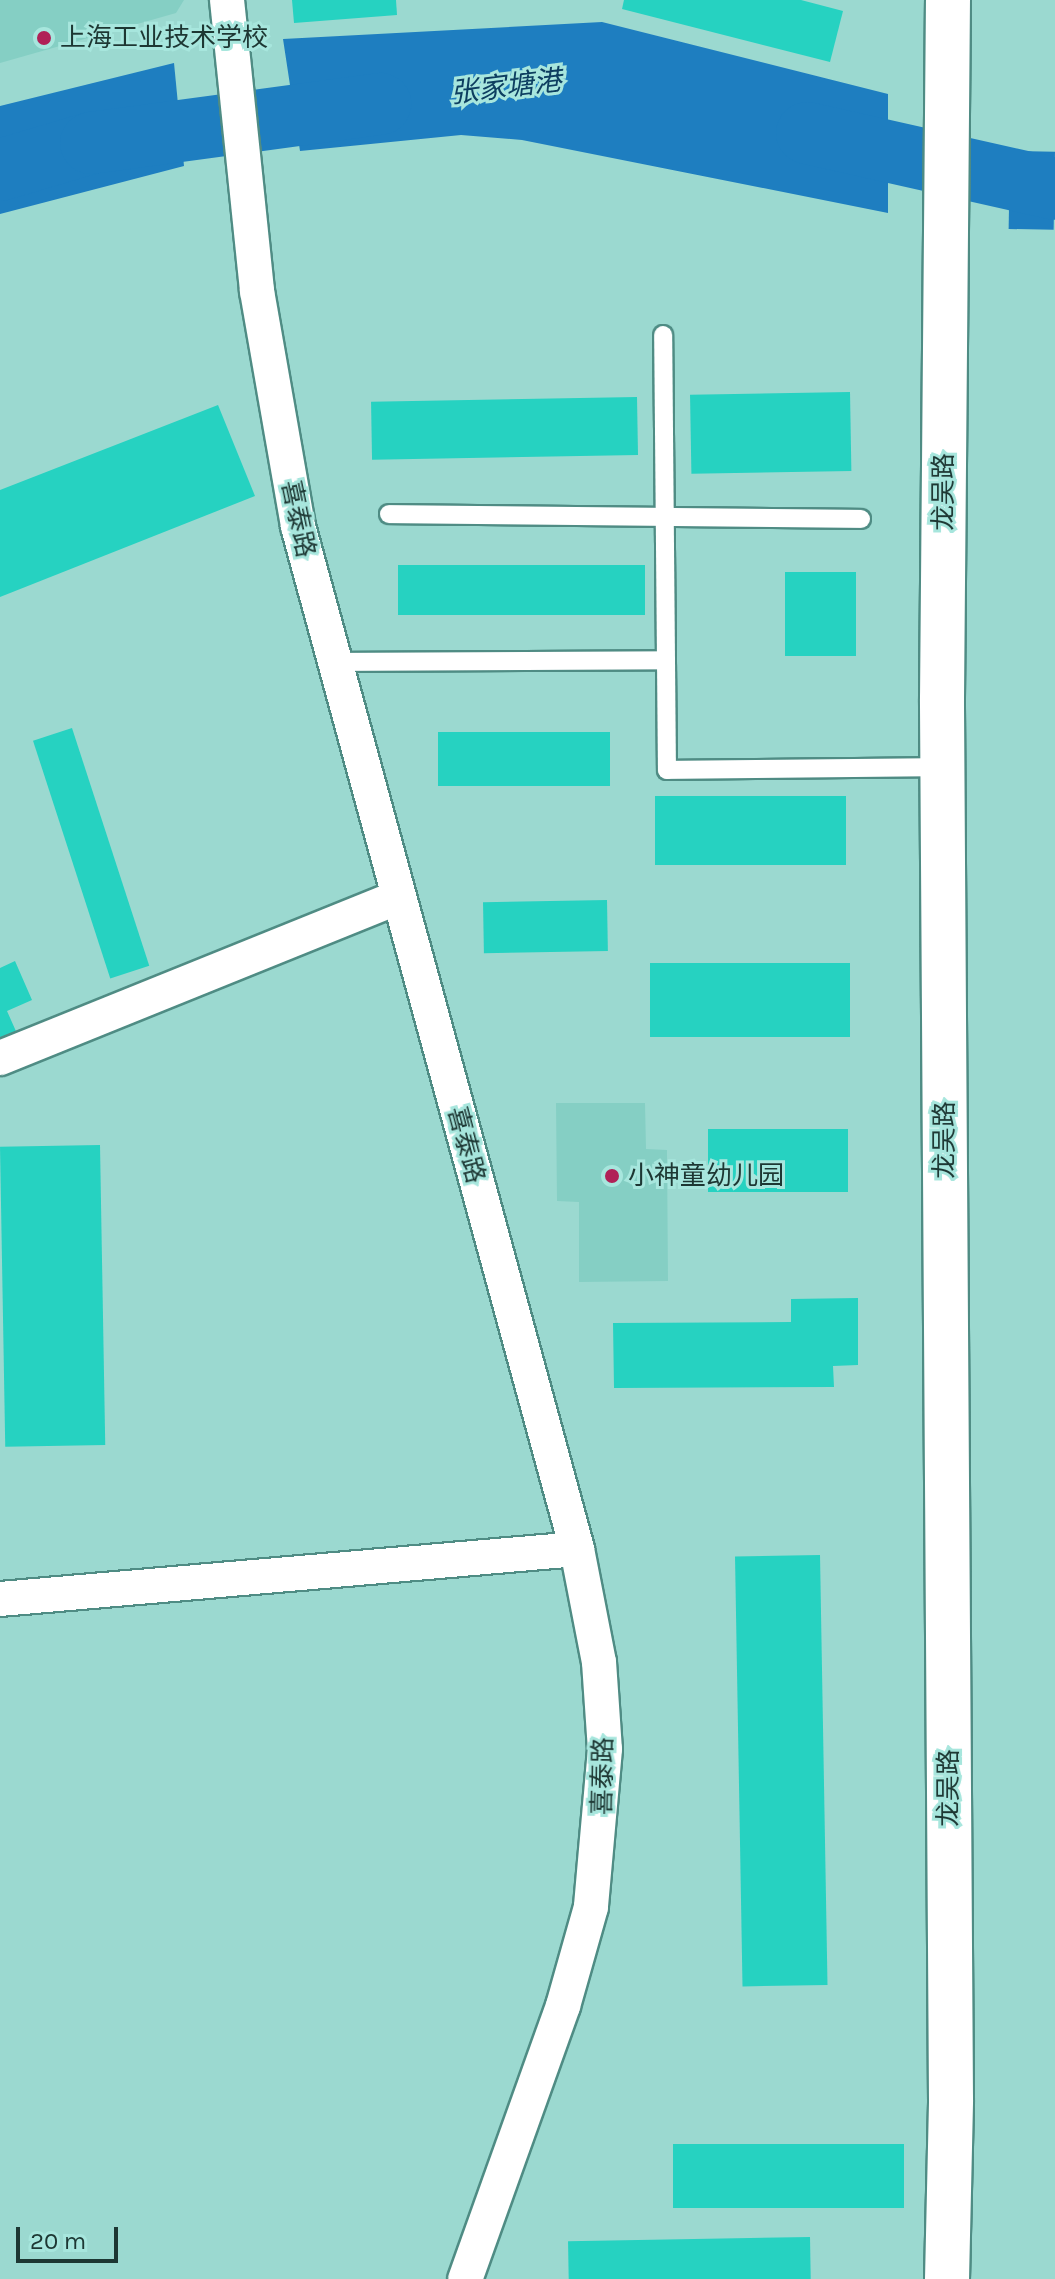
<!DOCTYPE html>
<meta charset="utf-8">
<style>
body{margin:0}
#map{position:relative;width:1055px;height:2279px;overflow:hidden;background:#9bd9d0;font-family:Karla,"Noto Sans SC",sans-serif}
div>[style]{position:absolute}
.built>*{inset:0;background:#85cfc4}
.water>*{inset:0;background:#1e7ec0;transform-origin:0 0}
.river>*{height:62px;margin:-31px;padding:0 31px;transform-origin:31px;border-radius:31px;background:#1e7ec0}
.building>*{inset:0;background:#26d2c1;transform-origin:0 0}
.roads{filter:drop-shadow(2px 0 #4f8c84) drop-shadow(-2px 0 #4f8c84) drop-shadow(0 2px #4f8c84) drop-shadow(0 -2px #4f8c84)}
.service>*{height:18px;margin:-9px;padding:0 9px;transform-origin:9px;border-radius:9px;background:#fff}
.minor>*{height:34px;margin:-17px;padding:0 17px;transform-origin:17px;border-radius:17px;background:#fff}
.primary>*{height:44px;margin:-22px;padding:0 22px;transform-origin:22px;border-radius:22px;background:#fff}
.dots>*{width:22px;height:22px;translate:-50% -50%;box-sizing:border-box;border:4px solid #a7e6dd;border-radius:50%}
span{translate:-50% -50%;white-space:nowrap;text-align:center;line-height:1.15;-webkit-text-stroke:6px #a7e6dd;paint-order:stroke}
.poi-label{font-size:26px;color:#1d3733}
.left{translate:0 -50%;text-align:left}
.street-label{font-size:26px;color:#1d3733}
.water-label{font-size:28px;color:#0d3e60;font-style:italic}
.scale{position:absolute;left:16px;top:2227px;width:102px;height:36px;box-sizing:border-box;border:4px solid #1d3733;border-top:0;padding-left:10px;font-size:24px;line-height:28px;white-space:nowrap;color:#1d3733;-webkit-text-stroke:6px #a7e6dd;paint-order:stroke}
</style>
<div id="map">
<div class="built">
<div style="clip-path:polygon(0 0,184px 0,176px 13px,0 63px)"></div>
<div style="clip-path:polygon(556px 1103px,645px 1103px,646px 1149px,667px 1150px,668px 1281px,579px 1282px,579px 1202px,557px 1201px)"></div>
</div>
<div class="water">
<div style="clip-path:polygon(602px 22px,888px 94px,888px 213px,522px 140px,461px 135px,300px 151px,283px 39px)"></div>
<div style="clip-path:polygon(174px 63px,184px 166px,0 214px,0 106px)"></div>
<div style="left:1010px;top:151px;width:45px;height:78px;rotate:1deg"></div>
</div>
<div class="river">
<div style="left:807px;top:133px;width:254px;rotate:12.7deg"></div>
<div style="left:0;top:170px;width:95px;rotate:-16.5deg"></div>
<div style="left:91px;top:143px;width:292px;rotate:-7.7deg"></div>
</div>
<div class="building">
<div style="clip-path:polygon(292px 0,396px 0,397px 15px,294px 23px)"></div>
<div style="clip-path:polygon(624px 0,801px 0,843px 11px,830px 62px,622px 9px)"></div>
<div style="left:850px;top:392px;width:79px;height:160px;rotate:89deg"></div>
<div style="left:637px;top:397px;width:58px;height:266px;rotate:89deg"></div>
<div style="clip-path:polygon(218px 405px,255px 496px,0 597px,0 490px)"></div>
<div style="left:645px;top:565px;width:50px;height:247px;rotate:90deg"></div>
<div style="left:856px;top:572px;width:84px;height:71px;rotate:90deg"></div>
<div style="left:72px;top:728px;width:250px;height:41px;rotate:72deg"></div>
<div style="left:610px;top:732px;width:54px;height:172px;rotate:90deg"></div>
<div style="left:655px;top:796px;width:191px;height:69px"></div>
<div style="left:607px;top:900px;width:51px;height:124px;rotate:89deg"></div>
<div style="clip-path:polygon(15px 961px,32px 1000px,7px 1011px,19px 1038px,0 1046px,0 968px)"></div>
<div style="left:850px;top:963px;width:74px;height:200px;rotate:90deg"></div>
<div style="left:848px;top:1129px;width:63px;height:140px;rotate:90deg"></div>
<div style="left:100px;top:1145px;width:300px;height:100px;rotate:89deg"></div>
<div style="clip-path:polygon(858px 1298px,858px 1365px,833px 1366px,834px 1387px,614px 1388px,613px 1323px,791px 1322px,791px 1299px)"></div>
<div style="left:820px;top:1555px;width:430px;height:85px;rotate:89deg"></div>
<div style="left:673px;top:2144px;width:231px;height:64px"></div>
<div style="left:810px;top:2237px;width:42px;height:242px;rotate:89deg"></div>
</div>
<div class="roads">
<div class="service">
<div style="left:389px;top:514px;width:472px;rotate:0.6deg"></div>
<div style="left:666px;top:660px;width:110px;rotate:89.5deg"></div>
<div style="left:667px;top:770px;width:276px;rotate:-0.6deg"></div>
<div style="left:333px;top:662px;width:333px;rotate:-0.3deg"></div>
<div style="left:666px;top:660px;width:325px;rotate:-90.5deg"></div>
</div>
<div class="minor">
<div style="left:227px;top:0;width:293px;rotate:84.1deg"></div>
<div style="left:257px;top:291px;width:239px;rotate:80.1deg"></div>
<div style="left:298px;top:526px;width:1060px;rotate:74.74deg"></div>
<div style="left:577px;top:1549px;width:115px;rotate:79deg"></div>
<div style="left:599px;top:1662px;width:87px;rotate:86.1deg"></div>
<div style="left:605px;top:1749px;width:159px;rotate:95.1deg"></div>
<div style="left:591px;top:1907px;width:103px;rotate:105.8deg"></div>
<div style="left:563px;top:2006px;width:290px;rotate:109.7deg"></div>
<div style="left:0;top:1058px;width:429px;rotate:-22deg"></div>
<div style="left:0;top:1599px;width:579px;rotate:-4.95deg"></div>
</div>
<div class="primary">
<div style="left:947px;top:2279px;width:179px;rotate:-88.7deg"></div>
<div style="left:951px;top:2100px;width:1401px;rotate:-90.37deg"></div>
<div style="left:942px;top:699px;width:699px;rotate:-89.51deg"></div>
</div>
</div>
<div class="dots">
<div style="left:44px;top:38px;background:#b02157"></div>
<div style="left:612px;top:1176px;background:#b02157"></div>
</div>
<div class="poi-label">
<span class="left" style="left:60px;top:38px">上海工业技术学校</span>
<span class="left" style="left:628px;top:1176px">小神童幼儿园</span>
</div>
<div class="street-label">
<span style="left:944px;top:492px;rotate:-90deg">龙吴路</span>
<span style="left:298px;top:519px;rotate:78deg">喜泰路</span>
<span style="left:945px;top:1140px;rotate:-90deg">龙吴路</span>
<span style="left:466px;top:1145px;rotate:75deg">喜泰路</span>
<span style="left:603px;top:1776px;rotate:-89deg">喜泰路</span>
<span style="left:949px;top:1788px;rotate:-90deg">龙吴路</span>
</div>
<div class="water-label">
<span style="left:506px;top:87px;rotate:-7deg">张家塘港</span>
</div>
<div class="scale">20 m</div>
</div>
